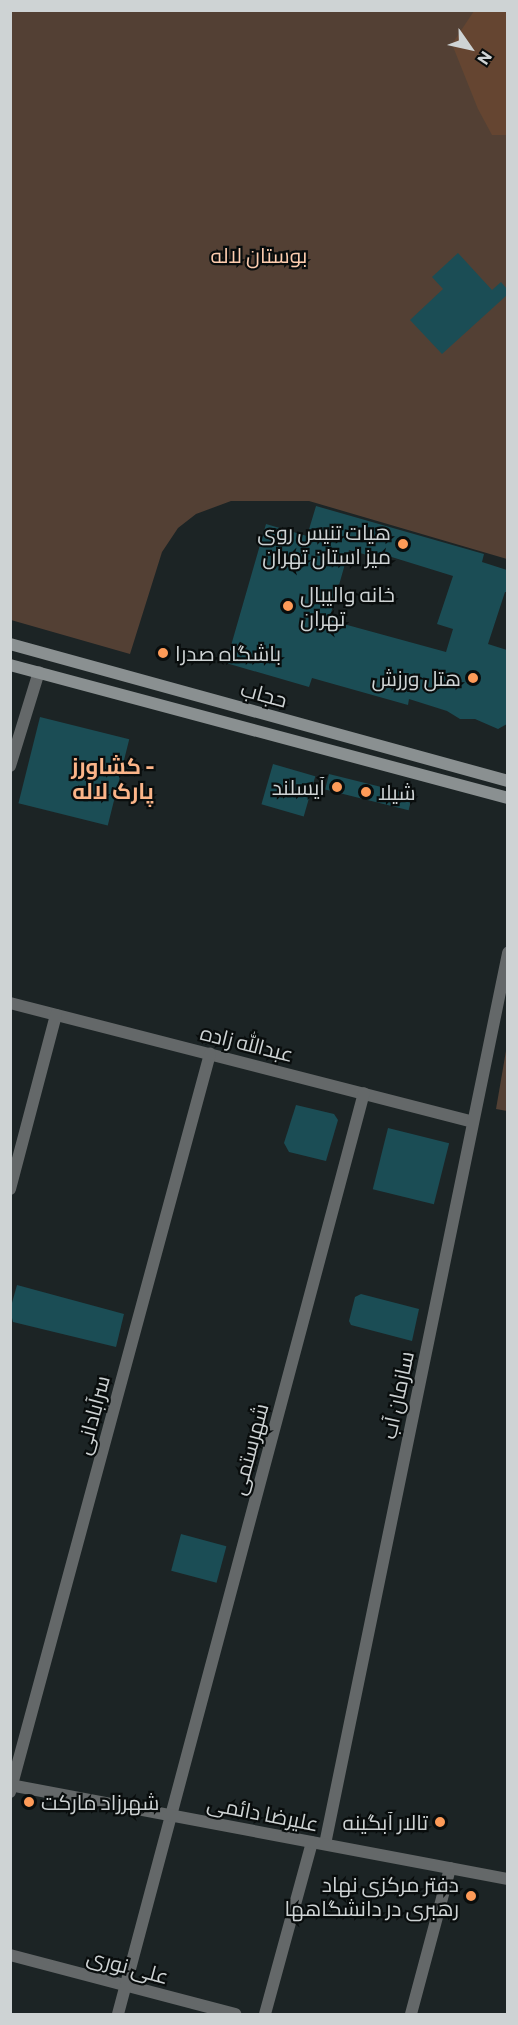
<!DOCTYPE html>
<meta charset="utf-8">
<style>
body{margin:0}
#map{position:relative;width:518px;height:2025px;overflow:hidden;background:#1c2425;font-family:Commissioner,Cairo,sans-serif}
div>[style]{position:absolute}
.green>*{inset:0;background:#534034}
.forest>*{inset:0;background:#654531}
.building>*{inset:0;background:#1b4d55;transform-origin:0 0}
.minor>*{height:12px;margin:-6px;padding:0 6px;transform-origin:6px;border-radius:6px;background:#646869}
.tertiary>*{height:12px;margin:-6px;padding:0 6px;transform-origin:6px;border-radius:6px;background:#646869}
.secondary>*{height:12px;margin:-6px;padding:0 6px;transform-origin:6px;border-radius:6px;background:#8a9091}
.dots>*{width:16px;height:16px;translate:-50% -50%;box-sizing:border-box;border:3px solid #090d0d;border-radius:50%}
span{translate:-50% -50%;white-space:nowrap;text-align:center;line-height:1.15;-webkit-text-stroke:4.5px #090d0d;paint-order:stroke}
.park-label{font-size:21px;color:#fdcdaf}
.poi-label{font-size:21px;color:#ced3d4}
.right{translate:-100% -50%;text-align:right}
.left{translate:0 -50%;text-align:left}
.street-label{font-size:21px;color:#ced3d4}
.neighbourhood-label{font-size:22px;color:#fbb589;font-weight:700}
.frame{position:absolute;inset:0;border:12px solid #ced3d4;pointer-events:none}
.north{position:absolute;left:440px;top:18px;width:60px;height:60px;-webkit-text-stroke:4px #090d0d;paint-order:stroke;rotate:124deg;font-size:16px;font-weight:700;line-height:24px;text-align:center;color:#ced3d4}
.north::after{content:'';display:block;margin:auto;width:21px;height:27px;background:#ced3d4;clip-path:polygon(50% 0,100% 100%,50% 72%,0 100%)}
</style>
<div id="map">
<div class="green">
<div style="clip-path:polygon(10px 11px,507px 11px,507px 559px,309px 501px,231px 501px,196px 514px,178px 528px,162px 552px,130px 654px,11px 620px)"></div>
<div style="clip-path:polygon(507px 1045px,508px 1111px,507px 1111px,496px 1109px)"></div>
</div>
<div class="forest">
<div style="clip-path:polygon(474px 11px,507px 11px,507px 135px,492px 135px,478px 109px,452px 44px)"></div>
</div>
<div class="building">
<div style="clip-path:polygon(458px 253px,492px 290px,501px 282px,507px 289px,507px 295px,442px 354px,410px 320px,443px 289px,432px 277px)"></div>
<div style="clip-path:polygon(evenodd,316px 506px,484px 554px,482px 562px,507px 570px,507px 592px,505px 592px,488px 644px,507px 650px,507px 724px,498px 729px,475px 719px,460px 719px,447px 711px,409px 699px,408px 705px,312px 678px,309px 687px,226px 663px,266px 524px,307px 536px,316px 506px,349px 550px,367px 555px,369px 550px,453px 576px,437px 624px,453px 629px,446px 652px,329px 620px,349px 550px)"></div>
<div style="left:40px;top:717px;width:92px;height:89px;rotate:14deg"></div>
<div style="left:273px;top:764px;width:44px;height:42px;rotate:16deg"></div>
<div style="left:329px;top:774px;width:86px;height:16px;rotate:14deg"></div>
<div style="clip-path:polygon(296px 1105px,334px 1114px,338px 1120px,326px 1161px,289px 1152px,284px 1143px)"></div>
<div style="left:388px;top:1128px;width:63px;height:63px;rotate:14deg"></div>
<div style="clip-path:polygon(17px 1285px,124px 1314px,116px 1347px,13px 1322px,10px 1310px)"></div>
<div style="clip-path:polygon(361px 1294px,419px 1309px,412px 1341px,351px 1325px,349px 1321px,355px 1297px)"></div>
<div style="left:181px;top:1534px;width:47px;height:38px;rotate:15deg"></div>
</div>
<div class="minor">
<div style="left:10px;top:766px;width:98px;rotate:-72.9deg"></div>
<div style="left:10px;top:1003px;width:478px;rotate:14.4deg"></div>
<div style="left:10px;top:1189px;width:180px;rotate:-75.2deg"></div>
<div style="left:10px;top:1792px;width:765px;rotate:-74.84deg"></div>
<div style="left:325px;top:1844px;width:910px;rotate:-78.39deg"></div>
<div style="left:10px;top:1955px;width:233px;rotate:14.7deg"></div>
<div style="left:118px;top:2014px;width:953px;rotate:-75.05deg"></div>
<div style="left:265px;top:2014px;width:178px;rotate:-74.7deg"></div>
<div style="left:411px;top:2014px;width:151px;rotate:-75deg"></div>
</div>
<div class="tertiary">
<div style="left:10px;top:1785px;width:507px;rotate:10.69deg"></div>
</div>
<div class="secondary">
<div style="left:10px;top:644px;width:517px;rotate:15.38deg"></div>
<div style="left:10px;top:665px;width:515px;rotate:14.95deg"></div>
</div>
<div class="dots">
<div style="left:403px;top:544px;background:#fe9b58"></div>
<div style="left:288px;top:606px;background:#fe9b58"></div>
<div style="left:163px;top:653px;background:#fe9b58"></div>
<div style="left:473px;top:678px;background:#fe9b58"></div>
<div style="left:337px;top:787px;background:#fe9b58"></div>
<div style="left:366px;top:792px;background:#fe9b58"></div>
<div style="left:29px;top:1802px;background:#fe9b58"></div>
<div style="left:440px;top:1822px;background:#fe9b58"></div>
<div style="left:471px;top:1896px;background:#fe9b58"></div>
</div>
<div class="park-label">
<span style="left:259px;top:255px">بوستان لاله</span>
</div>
<div class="poi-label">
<span class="right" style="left:391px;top:544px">هیات تنیس روی<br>میز استان تهران</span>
<span class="left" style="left:300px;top:606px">خانه والیبال<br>تهران</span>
<span class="left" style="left:175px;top:653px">باشگاه صدرا</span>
<span class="right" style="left:461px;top:678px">هتل ورزش</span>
<span class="right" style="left:325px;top:787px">آیسلند</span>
<span class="left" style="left:378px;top:792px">شیلا</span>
<span class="left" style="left:41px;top:1802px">شهرزاد مارکت</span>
<span class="right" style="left:428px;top:1822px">تالار آبگینه</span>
<span class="right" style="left:459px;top:1896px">دفتر مرکزی نهاد<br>رهبری در دانشگاهها</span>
</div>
<div class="street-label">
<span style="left:264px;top:694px;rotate:15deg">حجاب</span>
<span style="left:247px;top:1043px;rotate:14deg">عبدالله زاده</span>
<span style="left:397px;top:1395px;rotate:-78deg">سازمان آب</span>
<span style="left:92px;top:1415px;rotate:-75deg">سرآبادانی</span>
<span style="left:249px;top:1449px;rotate:-75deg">شهرستمی</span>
<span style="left:263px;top:1813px;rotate:11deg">علیرضا دائمی</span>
<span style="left:128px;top:1966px;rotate:15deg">علی نوری</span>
</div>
<div class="neighbourhood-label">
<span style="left:113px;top:778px">کشاورز -<br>پارک لاله</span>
</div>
<div class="frame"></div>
<div class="north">N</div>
</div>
